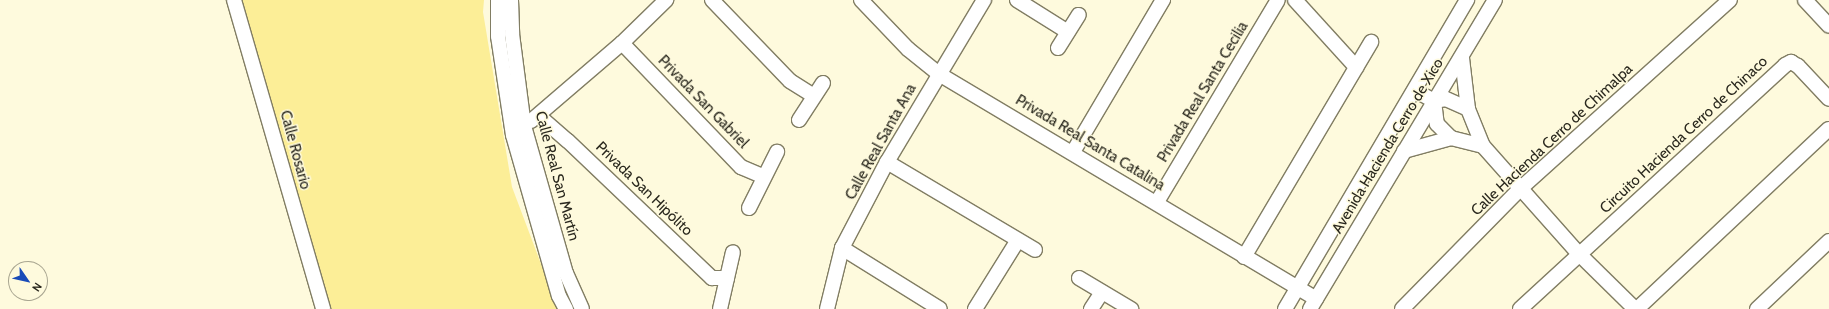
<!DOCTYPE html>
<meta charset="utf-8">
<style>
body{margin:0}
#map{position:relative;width:1829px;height:309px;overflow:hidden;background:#fefadd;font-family:Cabin,sans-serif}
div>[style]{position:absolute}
.green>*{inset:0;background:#fcee97}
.roads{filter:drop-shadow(1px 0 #817d63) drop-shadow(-1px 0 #817d63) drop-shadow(0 1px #817d63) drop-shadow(0 -1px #817d63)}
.street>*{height:14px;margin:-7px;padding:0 7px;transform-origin:7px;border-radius:7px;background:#fff}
span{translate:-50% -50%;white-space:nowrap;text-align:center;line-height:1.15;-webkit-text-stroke:3px #fefadd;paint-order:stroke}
.street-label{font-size:15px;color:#2a281e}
.north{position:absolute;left:8px;top:261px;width:40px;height:40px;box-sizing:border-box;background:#fefadd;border:1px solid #a9a691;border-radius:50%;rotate:124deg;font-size:11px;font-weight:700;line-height:16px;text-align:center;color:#2a281e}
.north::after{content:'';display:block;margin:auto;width:14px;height:18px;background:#194bb8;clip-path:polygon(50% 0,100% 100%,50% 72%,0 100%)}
</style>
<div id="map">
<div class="green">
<div style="clip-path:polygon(242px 0,484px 0,483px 12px,512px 187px,558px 309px,331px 309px)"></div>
</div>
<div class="roads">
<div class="street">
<div style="left:234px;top:0;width:322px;rotate:73.9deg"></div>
<div style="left:498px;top:0;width:36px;rotate:90deg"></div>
<div style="left:498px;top:36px;width:100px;rotate:81.4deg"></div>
<div style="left:513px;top:135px;width:167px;rotate:74.1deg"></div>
<div style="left:559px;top:296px;width:15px;rotate:62deg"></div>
<div style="left:511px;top:0;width:34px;rotate:88deg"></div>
<div style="left:512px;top:34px;width:93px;rotate:82.6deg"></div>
<div style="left:524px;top:126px;width:153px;rotate:74.1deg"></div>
<div style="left:566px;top:273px;width:39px;rotate:66deg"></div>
<div style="left:712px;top:0;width:112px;rotate:46.1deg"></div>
<div style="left:790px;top:81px;width:28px;rotate:32deg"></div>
<div style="left:861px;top:0;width:68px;rotate:46.2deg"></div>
<div style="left:908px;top:49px;width:40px;rotate:39deg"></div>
<div style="left:939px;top:74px;width:439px;rotate:30.8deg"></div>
<div style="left:1017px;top:0;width:60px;rotate:32.1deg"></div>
<div style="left:1295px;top:0;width:91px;rotate:47.7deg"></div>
<div style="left:1805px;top:0;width:35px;rotate:47deg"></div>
<div style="left:622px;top:43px;width:172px;rotate:46.2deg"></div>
<div style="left:741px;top:167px;width:25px;rotate:23deg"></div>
<div style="left:1058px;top:48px;width:39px;rotate:-58deg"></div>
<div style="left:1462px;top:58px;width:51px;rotate:83.3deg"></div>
<div style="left:1468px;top:109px;width:40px;rotate:68deg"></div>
<div style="left:1483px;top:146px;width:144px;rotate:48.4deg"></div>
<div style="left:1579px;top:254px;width:78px;rotate:44.5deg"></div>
<div style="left:1416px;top:91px;width:21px;rotate:29deg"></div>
<div style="left:1434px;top:101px;width:12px;rotate:-9deg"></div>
<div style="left:1446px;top:99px;width:24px;rotate:24deg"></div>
<div style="left:1434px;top:101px;width:23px;rotate:83deg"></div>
<div style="left:1437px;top:124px;width:20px;rotate:45deg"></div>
<div style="left:539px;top:116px;width:38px;rotate:41deg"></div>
<div style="left:568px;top:141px;width:199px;rotate:43.6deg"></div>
<div style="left:712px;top:278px;width:15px"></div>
<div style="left:799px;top:120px;width:44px;rotate:-57deg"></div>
<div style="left:531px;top:121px;width:120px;rotate:-40.6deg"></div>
<div style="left:622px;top:43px;width:62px;rotate:-44.3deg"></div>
<div style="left:1404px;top:151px;width:49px;rotate:-15.5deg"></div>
<div style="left:1451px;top:138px;width:33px;rotate:14deg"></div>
<div style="left:1073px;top:152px;width:177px;rotate:-59.4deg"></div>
<div style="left:887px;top:162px;width:172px;rotate:30.7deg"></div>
<div style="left:1157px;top:202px;width:235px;rotate:-59.1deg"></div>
<div style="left:749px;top:208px;width:63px;rotate:-63.4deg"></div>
<div style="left:842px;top:248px;width:115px;rotate:31.9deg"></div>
<div style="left:1244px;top:257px;width:250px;rotate:-59.4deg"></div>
<div style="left:1079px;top:278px;width:61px;rotate:30.8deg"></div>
<div style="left:720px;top:309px;width:58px;rotate:-77.2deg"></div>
<div style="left:827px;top:309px;width:63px;rotate:-76.2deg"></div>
<div style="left:842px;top:248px;width:97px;rotate:-62.4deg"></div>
<div style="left:887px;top:162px;width:189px;rotate:-59.1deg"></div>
<div style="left:975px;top:309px;width:81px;rotate:-58.1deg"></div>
<div style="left:1091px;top:309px;width:20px;rotate:-57deg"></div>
<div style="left:1285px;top:309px;width:359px;rotate:-59.5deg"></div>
<div style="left:1310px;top:309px;width:360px;rotate:-59.1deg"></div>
<div style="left:1402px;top:309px;width:170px;rotate:-45.5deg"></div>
<div style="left:1521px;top:188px;width:281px;rotate:-42deg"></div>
<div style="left:1520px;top:309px;width:360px;rotate:-42.6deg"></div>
<div style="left:1785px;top:65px;width:7px;rotate:-27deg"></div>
<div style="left:1791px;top:62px;width:8px;rotate:30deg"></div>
<div style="left:1798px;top:66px;width:45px;rotate:46.8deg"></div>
<div style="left:1637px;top:309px;width:263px;rotate:-43.2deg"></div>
<div style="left:1757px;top:309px;width:99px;rotate:-43.4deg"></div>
</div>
</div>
<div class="street-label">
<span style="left:1203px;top:92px;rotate:-59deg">Privada Real Santa Cecilia</span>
<span style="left:703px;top:102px;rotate:46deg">Privada San Gabriel</span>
<span style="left:1684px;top:135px;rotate:-43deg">Circuito Hacienda Cerro de Chinaco</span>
<span style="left:1552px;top:140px;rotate:-43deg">Calle Hacienda Cerro de Chimalpa</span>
<span style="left:881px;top:142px;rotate:-61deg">Calle Real Santa Ana</span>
<span style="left:1090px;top:143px;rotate:31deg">Privada Real Santa Catalina</span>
<span style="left:1388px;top:146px;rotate:-59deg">Avenida Hacienda Cerro de Xico</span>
<span style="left:295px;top:150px;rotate:75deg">Calle Rosario</span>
<span style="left:557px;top:176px;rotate:75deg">Calle Real San Martín</span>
<span style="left:644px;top:189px;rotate:44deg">Privada San Hipólito</span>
</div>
<div class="north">N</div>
</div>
